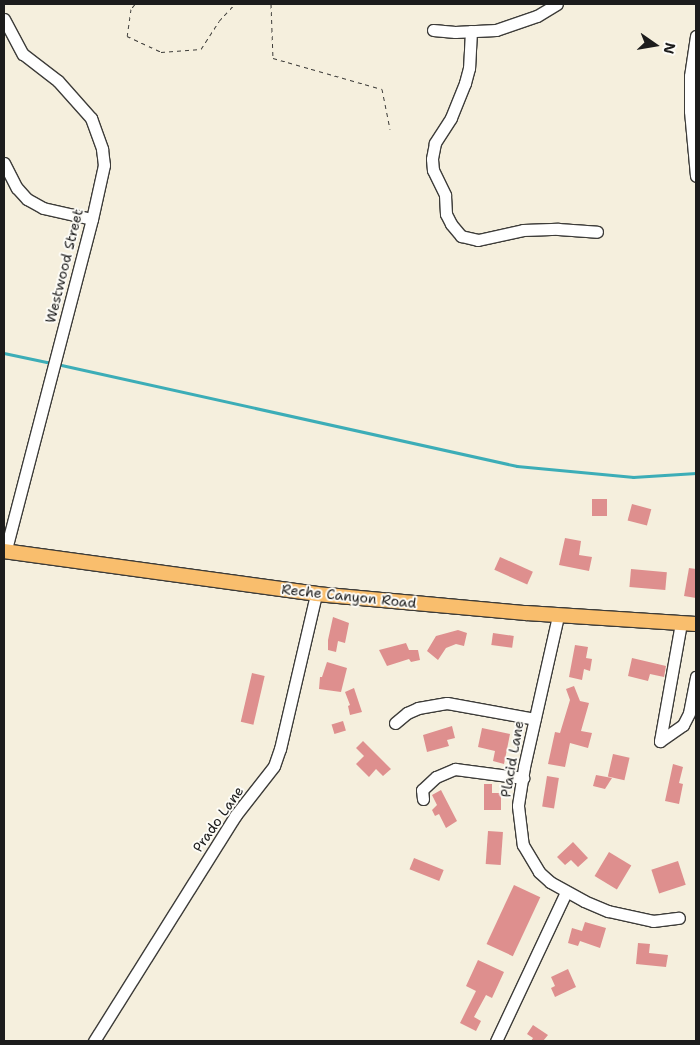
<!DOCTYPE html>
<style>
body{margin:0}
#map{position:relative;width:700px;height:1045px;overflow:hidden;background:#f5efdd;font-family:"Shantell Sans",sans-serif}
div>[style]{position:absolute}
.stream>*{height:2.5px;margin:-1.25px;padding:0 1.25px;transform-origin:1.25px;border-radius:1.25px;background:#3cadb7}
.building>*{inset:0;background:#de8f8e;transform-origin:0 0}
.path>*{height:1px;margin-top:-0.5px;transform-origin:0;background:repeating-linear-gradient(90deg,#3d3c39 0 4px,transparent 0 8px)}
.roads{filter:drop-shadow(1px 0 #3d3c39) drop-shadow(-1px 0 #3d3c39) drop-shadow(0 1px #3d3c39) drop-shadow(0 -1px #3d3c39)}
.minor>*{height:11px;margin:-5.5px;padding:0 5.5px;transform-origin:5.5px;border-radius:5.5px;background:#fff}
.major>*{height:14px;margin:-7px;padding:0 7px;transform-origin:7px;border-radius:7px;background:#f9be6d}
span{translate:-50% -50%;white-space:nowrap;text-align:center;line-height:1.15;-webkit-text-stroke:4px #fdfcf7;paint-order:stroke}
.street-label{font-size:14px;color:#1c1c1c}
.frame{position:absolute;inset:0;border:5px solid #1c1c1c;pointer-events:none}
.north{position:absolute;left:630px;top:20px;width:50px;height:50px;-webkit-text-stroke:4px #fdfcf7;paint-order:stroke;rotate:103deg;font-size:14px;font-weight:700;line-height:20px;text-align:center;color:#1c1c1c}
.north::after{content:'';display:block;margin:auto;width:18px;height:22px;background:#1c1c1c;clip-path:polygon(50% 0,100% 100%,50% 72%,0 100%)}
</style>
<div id="map">
<div class="stream">
<div style="left:4px;top:353px;width:48px;rotate:12deg"></div>
<div style="left:57px;top:364px;width:471px;rotate:12.5deg"></div>
<div style="left:517px;top:466px;width:117px;rotate:5.4deg"></div>
<div style="left:633px;top:477px;width:63px;rotate:-3.6deg"></div>
</div>
<div class="building">
<div style="left:592px;top:499px;width:15px;height:17px"></div>
<div style="left:632px;top:504px;width:20px;height:17px;rotate:15deg"></div>
<div style="clip-path:polygon(565px 538px,581px 541px,579px 555px,592px 557px,589px 571px,559px 565px)"></div>
<div style="left:500px;top:557px;width:36px;height:14px;rotate:24deg"></div>
<div style="clip-path:polygon(689px 568px,696px 569px,696px 598px,684px 596px)"></div>
<div style="left:631px;top:569px;width:36px;height:18px;rotate:5deg"></div>
<div style="clip-path:polygon(333px 617px,349px 623px,345px 643px,338px 641px,336px 652px,328px 650px,328px 640px)"></div>
<div style="clip-path:polygon(458px 630px,467px 633px,464px 646px,456px 644px,446px 648px,438px 660px,427px 651px,436px 636px)"></div>
<div style="left:493px;top:633px;width:21px;height:12px;rotate:8deg"></div>
<div style="clip-path:polygon(406px 643px,409px 650px,418px 650px,420px 660px,411px 662px,409px 659px,387px 666px,379px 650px)"></div>
<div style="clip-path:polygon(575px 645px,588px 647px,586px 658px,592px 659px,590px 671px,584px 669px,582px 680px,569px 677px)"></div>
<div style="clip-path:polygon(632px 658px,666px 666px,664px 677px,650px 674px,648px 681px,628px 676px)"></div>
<div style="clip-path:polygon(327px 662px,347px 668px,341px 692px,319px 689px,320px 677px,322px 677px)"></div>
<div style="left:252px;top:673px;width:13px;height:50px;rotate:13deg"></div>
<div style="clip-path:polygon(574px 686px,580px 701px,589px 703px,581px 731px,592px 733px,588px 748px,570px 743px,565px 767px,548px 764px,555px 732px,560px 733px,570px 700px,566px 689px)"></div>
<div style="clip-path:polygon(354px 688px,362px 712px,350px 715px,348px 706px,350px 705px,345px 692px)"></div>
<div style="left:343px;top:721px;width:10px;height:12px;rotate:73deg"></div>
<div style="clip-path:polygon(452px 726px,455px 738px,447px 740px,449px 746px,427px 752px,423px 735px)"></div>
<div style="clip-path:polygon(482px 728px,510px 734px,504px 764px,493px 761px,495px 751px,478px 747px)"></div>
<div style="clip-path:polygon(363px 741px,391px 769px,383px 776px,376px 769px,369px 777px,356px 764px,364px 756px,356px 748px)"></div>
<div style="left:613px;top:754px;width:17px;height:23px;rotate:13deg"></div>
<div style="clip-path:polygon(673px 764px,683px 767px,679px 783px,683px 784px,679px 804px,665px 801px)"></div>
<div style="clip-path:polygon(596px 775px,612px 778px,605px 789px,593px 786px)"></div>
<div style="left:547px;top:776px;width:12px;height:31px;rotate:9deg"></div>
<div style="clip-path:polygon(484px 784px,492px 784px,492px 793px,501px 793px,501px 810px,484px 810px)"></div>
<div style="clip-path:polygon(441px 790px,457px 821px,446px 828px,439px 814px,435px 816px,432px 810px,437px 805px,432px 795px)"></div>
<div style="left:488px;top:831px;width:15px;height:33px;rotate:4deg"></div>
<div style="clip-path:polygon(573px 842px,588px 858px,578px 867px,571px 860px,565px 865px,557px 857px)"></div>
<div style="left:609px;top:852px;width:26px;height:28px;rotate:31deg"></div>
<div style="left:414px;top:858px;width:32px;height:12px;rotate:22deg"></div>
<div style="left:678px;top:861px;width:25px;height:28px;rotate:72deg"></div>
<div style="left:514px;top:885px;width:29px;height:65px;rotate:25deg"></div>
<div style="clip-path:polygon(585px 922px,606px 928px,600px 948px,580px 941px,578px 946px,568px 943px,572px 928px,582px 931px)"></div>
<div style="clip-path:polygon(638px 943px,650px 944px,649px 953px,668px 955px,666px 967px,636px 964px)"></div>
<div style="clip-path:polygon(478px 960px,504px 972px,492px 998px,486px 995px,474px 1017px,481px 1021px,476px 1031px,460px 1023px,476px 991px,466px 986px)"></div>
<div style="clip-path:polygon(568px 969px,576px 987px,555px 997px,551px 988px,555px 986px,551px 977px)"></div>
<div style="clip-path:polygon(533px 1025px,548px 1035px,543px 1041px,531px 1041px,533px 1038px,527px 1034px)"></div>
</div>
<div class="path">
<div style="left:135px;top:4px;width:6px;rotate:129deg"></div>
<div style="left:131px;top:9px;width:27px;rotate:98deg"></div>
<div style="left:127px;top:36px;width:38px;rotate:25deg"></div>
<div style="left:161px;top:52px;width:40px;rotate:-4.3deg"></div>
<div style="left:201px;top:49px;width:33px;rotate:-57deg"></div>
<div style="left:219px;top:21px;width:23px;rotate:-47deg"></div>
<div style="left:271px;top:4px;width:54px;rotate:87.9deg"></div>
<div style="left:273px;top:58px;width:113px;rotate:15.9deg"></div>
<div style="left:382px;top:89px;width:41px;rotate:78.7deg"></div>
</div>
<div class="roads">
<div class="minor">
<div style="left:4px;top:19px;width:40px;rotate:62deg"></div>
<div style="left:23px;top:54px;width:44px;rotate:37.6deg"></div>
<div style="left:58px;top:81px;width:50px;rotate:48.3deg"></div>
<div style="left:91px;top:118px;width:33px;rotate:70deg"></div>
<div style="left:102px;top:149px;width:16px;rotate:83deg"></div>
<div style="left:104px;top:165px;width:55px;rotate:102.5deg"></div>
<div style="left:92px;top:219px;width:344px;rotate:104.6deg"></div>
<div style="left:433px;top:30px;width:22px;rotate:5deg"></div>
<div style="left:455px;top:32px;width:41px;rotate:-2.8deg"></div>
<div style="left:496px;top:30px;width:43px;rotate:-18.9deg"></div>
<div style="left:537px;top:16px;width:23px;rotate:-31deg"></div>
<div style="left:471px;top:31px;width:37px;rotate:93deg"></div>
<div style="left:469px;top:68px;width:16px;rotate:105deg"></div>
<div style="left:465px;top:83px;width:38px;rotate:112deg"></div>
<div style="left:451px;top:118px;width:30px;rotate:123deg"></div>
<div style="left:435px;top:143px;width:16px;rotate:101deg"></div>
<div style="left:432px;top:159px;width:11px;rotate:85deg"></div>
<div style="left:433px;top:170px;width:28px;rotate:64deg"></div>
<div style="left:445px;top:195px;width:19px;rotate:87deg"></div>
<div style="left:446px;top:214px;width:11px;rotate:63deg"></div>
<div style="left:451px;top:224px;width:16px;rotate:50deg"></div>
<div style="left:461px;top:236px;width:17px;rotate:13deg"></div>
<div style="left:478px;top:240px;width:46px;rotate:-12.5deg"></div>
<div style="left:523px;top:230px;width:35px;rotate:-2deg"></div>
<div style="left:558px;top:229px;width:39px;rotate:4deg"></div>
<div style="left:696px;top:36px;width:40px;rotate:98.5deg"></div>
<div style="left:690px;top:76px;width:35px;rotate:90deg"></div>
<div style="left:690px;top:111px;width:65px;rotate:84.7deg"></div>
<div style="left:4px;top:163px;width:28px;rotate:63deg"></div>
<div style="left:17px;top:188px;width:15px;rotate:48deg"></div>
<div style="left:27px;top:199px;width:18px;rotate:29deg"></div>
<div style="left:43px;top:208px;width:50px;rotate:12.7deg"></div>
<div style="left:558px;top:616px;width:155px;rotate:102.7deg"></div>
<div style="left:524px;top:767px;width:39px;rotate:99deg"></div>
<div style="left:518px;top:806px;width:39px;rotate:83deg"></div>
<div style="left:523px;top:845px;width:31px;rotate:59deg"></div>
<div style="left:539px;top:872px;width:15px;rotate:42deg"></div>
<div style="left:550px;top:882px;width:39px;rotate:29deg"></div>
<div style="left:584px;top:901px;width:26px;rotate:23deg"></div>
<div style="left:608px;top:911px;width:46px;rotate:12.5deg"></div>
<div style="left:653px;top:921px;width:26px;rotate:-7deg"></div>
<div style="left:681px;top:623px;width:120px;rotate:100.1deg"></div>
<div style="left:660px;top:741px;width:28px;rotate:-35deg"></div>
<div style="left:683px;top:725px;width:13px;rotate:-63deg"></div>
<div style="left:689px;top:713px;width:37px;rotate:-79deg"></div>
<div style="left:395px;top:723px;width:16px;rotate:-40deg"></div>
<div style="left:407px;top:713px;width:12px;rotate:-24deg"></div>
<div style="left:418px;top:708px;width:29px;rotate:-10deg"></div>
<div style="left:447px;top:703px;width:89px;rotate:10.3deg"></div>
<div style="left:423px;top:799px;width:9px;rotate:-96deg"></div>
<div style="left:422px;top:790px;width:19px;rotate:-43deg"></div>
<div style="left:436px;top:777px;width:21px;rotate:-23deg"></div>
<div style="left:455px;top:769px;width:69px;rotate:7.5deg"></div>
<div style="left:94px;top:1041px;width:266px;rotate:-57.9deg"></div>
<div style="left:235px;top:816px;width:63px;rotate:-52deg"></div>
<div style="left:274px;top:766px;width:18px;rotate:-71deg"></div>
<div style="left:280px;top:749px;width:159px;rotate:-76.9deg"></div>
<div style="left:496px;top:1041px;width:165px;rotate:-64.8deg"></div>
</div>
<div class="major">
<div style="left:4px;top:551px;width:315px;rotate:7.8deg"></div>
<div style="left:316px;top:594px;width:211px;rotate:5.2deg"></div>
<div style="left:526px;top:613px;width:170px;rotate:3.7deg"></div>
</div>
</div>
<div class="street-label">
<span style="left:64px;top:266px;rotate:-76deg">Westwood Street</span>
<span style="left:349px;top:596px;rotate:6deg">Reche Canyon Road</span>
<span style="left:512px;top:759px;rotate:-80deg">Placid Lane</span>
<span style="left:218px;top:819px;rotate:-55deg">Prado Lane</span>
</div>
<div class="frame"></div>
<div class="north">N</div>
</div>
